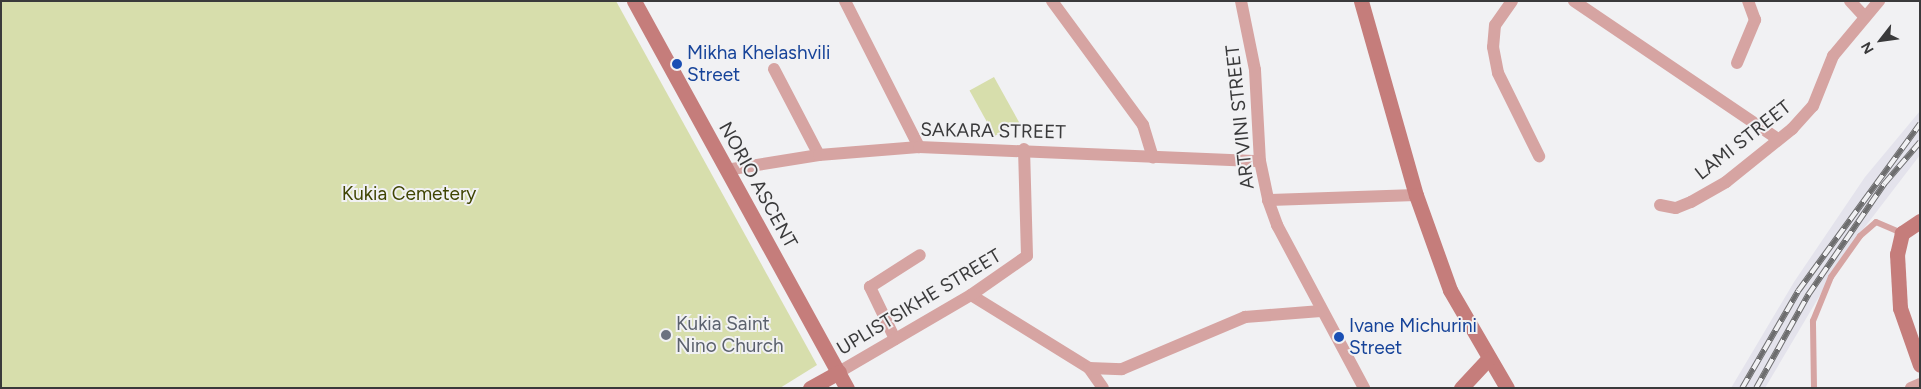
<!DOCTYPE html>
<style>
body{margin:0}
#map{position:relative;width:1921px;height:389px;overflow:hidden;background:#f1f1f3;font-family:Figtree,sans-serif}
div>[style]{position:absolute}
.built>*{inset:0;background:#e4e3ec}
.green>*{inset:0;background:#d7deac;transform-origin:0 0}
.lane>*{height:6px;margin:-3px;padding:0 3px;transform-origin:3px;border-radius:3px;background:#d6a4a2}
.street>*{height:12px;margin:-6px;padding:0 6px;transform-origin:6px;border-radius:6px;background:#d6a4a2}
.secondary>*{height:15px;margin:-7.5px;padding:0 7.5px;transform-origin:7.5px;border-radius:7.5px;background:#c57d7b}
.rail>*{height:5.5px;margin-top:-2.75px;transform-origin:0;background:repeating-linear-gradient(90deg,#f1f1f3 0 11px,#6d6d6e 0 22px);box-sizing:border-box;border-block:1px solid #6d6d6e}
.dots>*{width:14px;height:14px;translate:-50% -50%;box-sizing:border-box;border:2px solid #f1f1f3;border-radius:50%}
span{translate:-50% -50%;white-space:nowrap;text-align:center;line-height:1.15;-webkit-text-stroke:4px #f1f1f3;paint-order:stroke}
.transit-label{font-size:19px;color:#164399}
.left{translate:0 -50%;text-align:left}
.street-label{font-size:19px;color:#3a3a3b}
.park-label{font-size:19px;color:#3f4402}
.worship-label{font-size:19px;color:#5b616d}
.frame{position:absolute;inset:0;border:2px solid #3a3a3b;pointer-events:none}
.north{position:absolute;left:1856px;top:15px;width:50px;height:50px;-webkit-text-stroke:4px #f1f1f3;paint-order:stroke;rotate:240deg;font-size:14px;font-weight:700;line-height:20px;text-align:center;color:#3a3a3b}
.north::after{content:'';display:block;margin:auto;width:18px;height:22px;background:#3a3a3b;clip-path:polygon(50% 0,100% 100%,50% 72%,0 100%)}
</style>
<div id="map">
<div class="built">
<div style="clip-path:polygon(1920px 111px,1920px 155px,1845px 253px,1765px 388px,1731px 388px,1794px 282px,1865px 177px)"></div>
</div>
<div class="green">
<div style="clip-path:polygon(1px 1px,616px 1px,817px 365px,780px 388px,1px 388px)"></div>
<div style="left:994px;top:77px;width:52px;height:28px;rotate:61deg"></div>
</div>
<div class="lane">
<div style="left:1814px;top:388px;width:67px;rotate:-90.9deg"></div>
<div style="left:1813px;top:321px;width:48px;rotate:-67.8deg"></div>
<div style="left:1831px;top:277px;width:50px;rotate:-54.7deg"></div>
<div style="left:1860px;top:236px;width:21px;rotate:-41deg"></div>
<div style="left:1876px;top:222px;width:28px;rotate:23deg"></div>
</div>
<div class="street">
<div style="left:845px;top:1px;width:164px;rotate:63.1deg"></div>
<div style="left:1052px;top:1px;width:154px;rotate:53.7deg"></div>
<div style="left:1143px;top:125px;width:34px;rotate:73deg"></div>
<div style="left:1241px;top:1px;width:70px;rotate:78.5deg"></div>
<div style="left:1255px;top:70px;width:91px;rotate:86.9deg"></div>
<div style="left:1260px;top:161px;width:40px;rotate:78deg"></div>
<div style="left:1268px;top:200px;width:27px;rotate:70deg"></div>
<div style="left:1277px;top:225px;width:185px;rotate:61.9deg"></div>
<div style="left:1512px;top:1px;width:29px;rotate:125deg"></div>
<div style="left:1495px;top:25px;width:22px;rotate:95deg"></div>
<div style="left:1493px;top:47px;width:26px;rotate:79deg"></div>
<div style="left:1498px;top:73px;width:93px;rotate:63.7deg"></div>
<div style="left:1574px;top:1px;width:244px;rotate:34.1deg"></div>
<div style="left:1850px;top:1px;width:22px;rotate:47deg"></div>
<div style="left:1737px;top:63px;width:47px;rotate:-67.3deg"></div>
<div style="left:1755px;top:20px;width:20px;rotate:-110deg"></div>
<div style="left:774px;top:69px;width:97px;rotate:62.4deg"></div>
<div style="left:726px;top:170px;width:94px;rotate:-9.2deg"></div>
<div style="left:819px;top:155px;width:100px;rotate:-4.6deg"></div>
<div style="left:919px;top:147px;width:341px;rotate:2.4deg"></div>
<div style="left:1268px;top:200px;width:148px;rotate:-1.9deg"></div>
<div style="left:1660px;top:205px;width:16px;rotate:11deg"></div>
<div style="left:1676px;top:208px;width:16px;rotate:-22deg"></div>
<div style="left:1691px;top:202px;width:40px;rotate:-29.7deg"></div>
<div style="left:1726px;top:182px;width:85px;rotate:-38.8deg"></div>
<div style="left:1792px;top:129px;width:31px;rotate:-48deg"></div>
<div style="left:1813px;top:106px;width:54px;rotate:-68.2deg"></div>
<div style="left:1833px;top:56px;width:72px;rotate:-50.1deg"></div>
<div style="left:971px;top:295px;width:139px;rotate:31.7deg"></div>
<div style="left:1089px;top:368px;width:24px;rotate:55deg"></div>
<div style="left:895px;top:339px;width:58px;rotate:-115.7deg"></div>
<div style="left:870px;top:287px;width:59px;rotate:-32.6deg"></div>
<div style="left:1089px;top:368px;width:33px;rotate:2deg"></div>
<div style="left:1122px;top:369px;width:134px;rotate:-22.9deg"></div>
<div style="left:1245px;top:317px;width:76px;rotate:-4.5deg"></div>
<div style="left:839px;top:372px;width:153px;rotate:-30.3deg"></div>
<div style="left:971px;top:295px;width:68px;rotate:-34.9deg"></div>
<div style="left:1027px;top:256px;width:107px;rotate:-91.6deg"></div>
<div style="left:1911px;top:388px;width:10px;rotate:-24deg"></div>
</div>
<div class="secondary">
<div style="left:634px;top:1px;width:442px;rotate:61.2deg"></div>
<div style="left:1361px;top:1px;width:202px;rotate:74.2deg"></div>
<div style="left:1416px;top:195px;width:101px;rotate:70.3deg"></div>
<div style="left:1450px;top:290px;width:113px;rotate:59.8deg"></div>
<div style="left:1920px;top:221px;width:22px;rotate:146deg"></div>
<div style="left:1902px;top:233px;width:22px;rotate:103deg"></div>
<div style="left:1897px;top:254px;width:54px;rotate:86.8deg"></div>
<div style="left:1900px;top:308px;width:60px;rotate:70.7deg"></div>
<div style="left:810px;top:388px;width:33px;rotate:-29deg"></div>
<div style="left:1461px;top:388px;width:40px;rotate:-47deg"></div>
</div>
<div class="rail">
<div style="left:1742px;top:388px;width:112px;rotate:-60deg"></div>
<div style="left:1798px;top:291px;width:207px;rotate:-53.9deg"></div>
<div style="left:1756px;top:388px;width:107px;rotate:-60.8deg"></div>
<div style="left:1808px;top:295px;width:135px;rotate:-55.6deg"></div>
<div style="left:1884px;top:184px;width:55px;rotate:-49.4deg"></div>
</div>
<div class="dots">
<div style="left:677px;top:64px;background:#1a4fb4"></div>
<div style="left:666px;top:335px;background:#6b7280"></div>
<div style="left:1339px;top:337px;background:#1a4fb4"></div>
</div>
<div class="transit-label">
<span class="left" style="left:687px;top:64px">Mikha Khelashvili<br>Street</span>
<span class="left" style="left:1349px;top:337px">Ivane Michurini<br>Street</span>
</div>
<div class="street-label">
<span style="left:1240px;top:117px;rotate:-96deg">ARTVINI STREET</span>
<span style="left:993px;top:131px;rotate:1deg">SAKARA STREET</span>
<span style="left:1743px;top:140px;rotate:-38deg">LAMI STREET</span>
<span style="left:758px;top:185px;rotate:61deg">NORIO ASCENT</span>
<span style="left:919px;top:302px;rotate:-31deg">UPLISTSIKHE STREET</span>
</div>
<div class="park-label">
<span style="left:409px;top:194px">Kukia Cemetery</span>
</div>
<div class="worship-label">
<span class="left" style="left:676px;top:335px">Kukia Saint<br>Nino Church</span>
</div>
<div class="frame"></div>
<div class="north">N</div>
</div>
